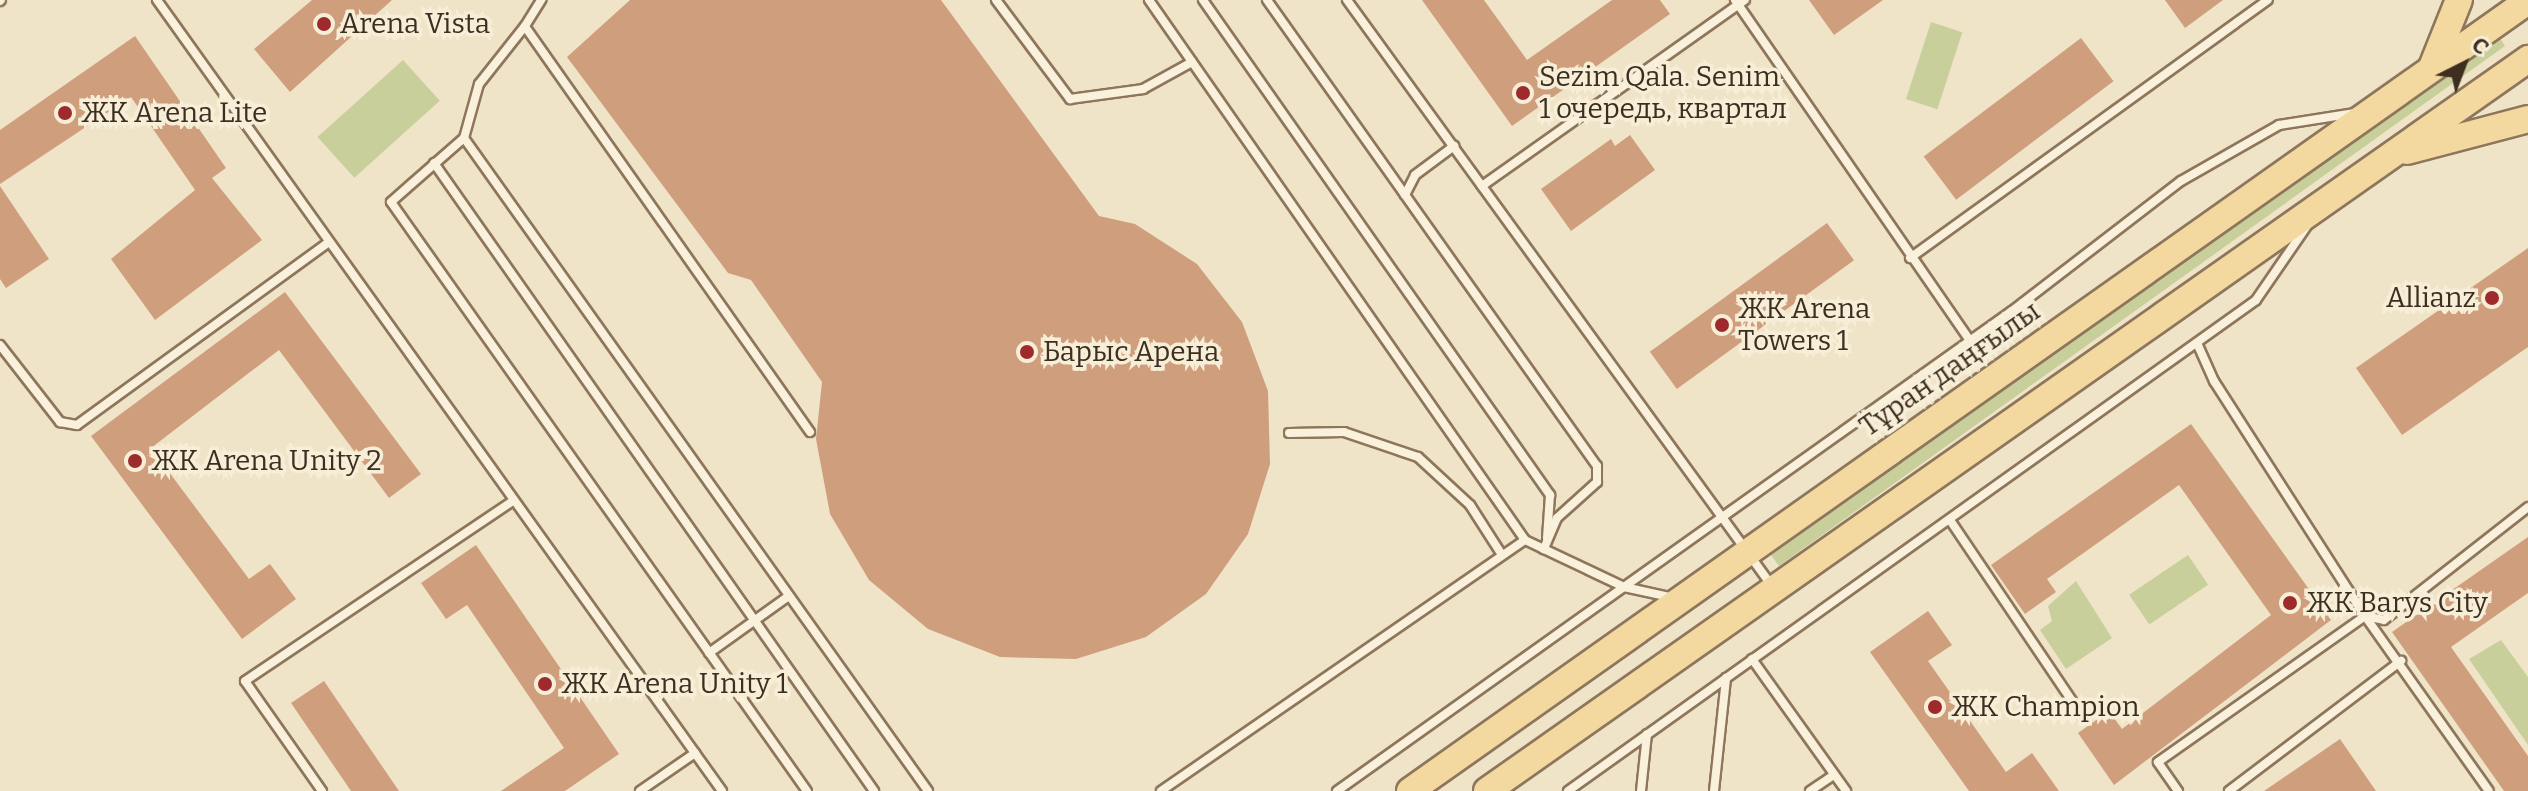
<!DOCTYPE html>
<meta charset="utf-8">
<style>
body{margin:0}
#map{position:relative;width:2528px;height:791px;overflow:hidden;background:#f0e4c8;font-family:Bitter,serif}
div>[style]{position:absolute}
.green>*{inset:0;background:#c9cf9b;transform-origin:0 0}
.building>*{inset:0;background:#cf9f7d;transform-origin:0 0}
.roads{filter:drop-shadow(2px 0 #8d765c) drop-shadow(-2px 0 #8d765c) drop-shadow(0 2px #8d765c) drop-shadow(0 -2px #8d765c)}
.lane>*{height:8px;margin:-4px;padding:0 4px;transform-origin:4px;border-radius:4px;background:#faf1dc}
.primary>*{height:26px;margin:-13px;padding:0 13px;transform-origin:13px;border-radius:13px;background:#f3d9a0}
.dots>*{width:22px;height:22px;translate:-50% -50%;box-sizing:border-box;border:4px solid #f7eed8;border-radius:50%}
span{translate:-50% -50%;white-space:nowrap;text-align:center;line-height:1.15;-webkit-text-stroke:7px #f7eed8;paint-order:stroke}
.poi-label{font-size:28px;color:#3d2e20}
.left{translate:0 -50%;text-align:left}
.right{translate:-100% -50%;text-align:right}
.street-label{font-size:28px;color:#3d2e20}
.north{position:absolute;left:2424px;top:24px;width:80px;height:80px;-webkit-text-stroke:6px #f7eed8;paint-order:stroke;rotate:42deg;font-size:22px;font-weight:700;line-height:32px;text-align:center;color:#3d2e20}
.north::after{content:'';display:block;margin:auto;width:28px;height:36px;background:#3d2e20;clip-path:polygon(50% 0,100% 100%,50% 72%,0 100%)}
</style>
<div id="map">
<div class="green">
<div style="left:1931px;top:22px;width:33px;height:81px;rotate:18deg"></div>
<div style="clip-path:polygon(2500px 38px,2505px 46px,1779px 566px,1771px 555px)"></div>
<div style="left:403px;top:60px;width:55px;height:115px;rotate:48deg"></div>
<div style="left:2188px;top:555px;width:36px;height:71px;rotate:56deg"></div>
<div style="clip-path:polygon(2076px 581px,2112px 638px,2066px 669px,2040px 630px,2052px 621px,2048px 606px)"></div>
<div style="clip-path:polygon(2501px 640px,2528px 677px,2528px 745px,2469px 659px)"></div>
</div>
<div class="building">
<div style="clip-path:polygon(312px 0,392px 0,290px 92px,254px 49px)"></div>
<div style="clip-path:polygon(630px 0,941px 0,1099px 216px,1135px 224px,1197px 264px,1242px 322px,1268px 391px,1270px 464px,1248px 534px,1206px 594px,1146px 637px,1076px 659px,1000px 657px,928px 629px,869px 580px,830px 514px,816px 439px,822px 382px,751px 280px,728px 273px,567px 57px)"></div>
<div style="clip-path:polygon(1422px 0,1484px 0,1527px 60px,1612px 0,1660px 0,1670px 14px,1512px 126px)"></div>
<div style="clip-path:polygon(1809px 0,1883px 0,1834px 35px)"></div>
<div style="clip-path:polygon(2165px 0,2223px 0,2185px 28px)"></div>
<div style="clip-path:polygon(135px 36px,226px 168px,212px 178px,262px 240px,155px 320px,111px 259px,195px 190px,131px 97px,0 184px,0 130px)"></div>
<div style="left:2081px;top:38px;width:54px;height:197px;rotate:53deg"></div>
<div style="clip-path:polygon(1630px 135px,1655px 170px,1571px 231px,1541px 189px,1611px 139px,1615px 146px)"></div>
<div style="clip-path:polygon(0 186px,49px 259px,6px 288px,0 279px)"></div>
<div style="left:1827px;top:223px;width:46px;height:219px;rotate:54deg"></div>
<div style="clip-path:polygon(2528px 248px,2528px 347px,2402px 435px,2356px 368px)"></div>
<div style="clip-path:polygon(285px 292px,421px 474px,389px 498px,279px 350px,151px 448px,249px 579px,270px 564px,296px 599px,242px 639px,91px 436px)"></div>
<div style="clip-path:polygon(2191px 424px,2331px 620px,2114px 785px,2078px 733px,2109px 711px,2122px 729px,2271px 615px,2179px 485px,2047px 579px,2056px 592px,2025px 614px,1991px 565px)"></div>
<div style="clip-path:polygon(2528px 537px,2528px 593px,2451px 647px,2528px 756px,2528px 791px,2504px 791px,2392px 632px)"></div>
<div style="clip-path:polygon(476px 545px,619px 754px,565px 791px,501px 791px,564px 748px,467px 605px,446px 619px,421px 583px)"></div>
<div style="clip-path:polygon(1928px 611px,1952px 645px,1928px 661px,2006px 772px,2032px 753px,2059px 791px,1969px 791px,1870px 652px)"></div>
<div style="clip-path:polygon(324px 681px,399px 791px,351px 791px,291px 703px)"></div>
<div style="clip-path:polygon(2340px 739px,2376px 791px,2264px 791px)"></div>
</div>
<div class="roads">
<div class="lane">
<div style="left:157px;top:0;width:972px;rotate:54.46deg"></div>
<div style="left:996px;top:0;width:124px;rotate:53.2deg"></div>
<div style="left:1070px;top:99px;width:74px;rotate:-7.8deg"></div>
<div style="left:1143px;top:89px;width:56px;rotate:-28.9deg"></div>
<div style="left:1149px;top:0;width:658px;rotate:55.15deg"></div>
<div style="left:1203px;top:0;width:605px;rotate:54.97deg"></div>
<div style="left:1550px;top:495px;width:43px;rotate:94deg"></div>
<div style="left:1267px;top:0;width:571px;rotate:54.7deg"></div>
<div style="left:1597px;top:466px;width:16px;rotate:90deg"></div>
<div style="left:1597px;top:482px;width:54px;rotate:138deg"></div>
<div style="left:1557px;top:518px;width:34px;rotate:113deg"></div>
<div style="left:1347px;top:0;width:724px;rotate:54.05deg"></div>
<div style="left:1735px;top:0;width:414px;rotate:55.4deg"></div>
<div style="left:0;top:1px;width:1px;rotate:-45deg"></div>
<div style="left:525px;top:26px;width:31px;rotate:-58deg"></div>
<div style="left:464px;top:138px;width:97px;rotate:138.8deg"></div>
<div style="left:391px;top:202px;width:721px;rotate:54.77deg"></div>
<div style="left:434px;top:163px;width:767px;rotate:54.98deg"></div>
<div style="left:1482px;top:186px;width:322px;rotate:-35.3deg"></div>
<div style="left:1405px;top:195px;width:22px;rotate:-63deg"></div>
<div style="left:1415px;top:175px;width:49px;rotate:-36.6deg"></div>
<div style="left:1910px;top:258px;width:441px;rotate:-35.8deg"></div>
<div style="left:2197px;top:343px;width:42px;rotate:65.9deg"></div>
<div style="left:2214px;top:381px;width:279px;rotate:57.3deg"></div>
<div style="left:2365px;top:616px;width:214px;rotate:54.7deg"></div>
<div style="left:0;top:345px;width:98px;rotate:52.1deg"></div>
<div style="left:60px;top:422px;width:17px;rotate:10deg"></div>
<div style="left:77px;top:425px;width:311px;rotate:-36deg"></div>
<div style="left:810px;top:432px;width:496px;rotate:-125.1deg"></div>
<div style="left:525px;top:26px;width:74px;rotate:128.4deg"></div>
<div style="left:479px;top:84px;width:56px;rotate:105.5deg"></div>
<div style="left:464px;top:138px;width:801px;rotate:54.6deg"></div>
<div style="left:1289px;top:433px;width:55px;rotate:-1deg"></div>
<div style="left:1344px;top:432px;width:78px;rotate:18.7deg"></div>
<div style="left:1418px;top:457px;width:71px;rotate:42.7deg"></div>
<div style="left:1470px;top:505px;width:59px;rotate:57.4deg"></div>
<div style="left:1950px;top:520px;width:234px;rotate:56deg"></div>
<div style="left:709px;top:653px;width:98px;rotate:-35.5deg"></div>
<div style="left:1752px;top:659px;width:162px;rotate:54.5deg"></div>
<div style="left:322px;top:791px;width:134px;rotate:-125deg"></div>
<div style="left:245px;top:681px;width:324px;rotate:-33.9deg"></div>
<div style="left:640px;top:791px;width:67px;rotate:-34.6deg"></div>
<div style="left:1161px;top:791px;width:442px;rotate:-34.6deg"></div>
<div style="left:1525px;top:540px;width:110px;rotate:25.4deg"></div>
<div style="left:1624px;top:587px;width:51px;rotate:12.4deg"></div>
<div style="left:1337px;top:791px;width:828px;rotate:-35.42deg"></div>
<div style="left:2012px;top:311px;width:213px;rotate:-37.6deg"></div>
<div style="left:2181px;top:181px;width:113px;rotate:-29.7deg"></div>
<div style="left:2279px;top:125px;width:77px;rotate:-9deg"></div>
<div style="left:1568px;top:791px;width:845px;rotate:-35.51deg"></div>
<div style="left:2256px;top:300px;width:93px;rotate:-55.5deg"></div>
<div style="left:1641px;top:791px;width:57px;rotate:-84deg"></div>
<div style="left:1714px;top:791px;width:114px;rotate:-83.9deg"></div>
<div style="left:1810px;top:791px;width:29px;rotate:-34deg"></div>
<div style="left:2178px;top:791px;width:35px;rotate:-125deg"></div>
<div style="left:2158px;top:762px;width:253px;rotate:-35.2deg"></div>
<div style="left:2365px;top:616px;width:19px;rotate:12deg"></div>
<div style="left:2384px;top:620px;width:183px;rotate:-38.1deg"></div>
<div style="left:2229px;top:791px;width:216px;rotate:-37.1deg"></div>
</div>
<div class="primary">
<div style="left:2432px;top:67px;width:72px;rotate:-68.1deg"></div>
<div style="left:2407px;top:151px;width:125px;rotate:-14.8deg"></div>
<div style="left:1410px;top:791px;width:1369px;rotate:-35.25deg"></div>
<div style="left:1487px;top:791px;width:1273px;rotate:-35.11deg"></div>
</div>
</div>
<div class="dots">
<div style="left:324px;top:24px;background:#9e2a2b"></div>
<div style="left:1523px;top:93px;background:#9e2a2b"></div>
<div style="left:65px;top:113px;background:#9e2a2b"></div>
<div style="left:2492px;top:298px;background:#9e2a2b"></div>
<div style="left:1722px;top:325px;background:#9e2a2b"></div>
<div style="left:1027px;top:352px;background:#9e2a2b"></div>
<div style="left:135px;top:461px;background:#9e2a2b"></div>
<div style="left:2290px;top:603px;background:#9e2a2b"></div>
<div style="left:545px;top:684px;background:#9e2a2b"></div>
<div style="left:1935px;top:707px;background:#9e2a2b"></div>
</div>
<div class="poi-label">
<span class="left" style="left:340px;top:24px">Arena Vista</span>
<span class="left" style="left:1539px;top:93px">Sezim Qala. Senim<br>1 очередь, квартал</span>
<span class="left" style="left:81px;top:113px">ЖК Arena Lite</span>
<span class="right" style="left:2476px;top:298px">Allianz</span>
<span class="left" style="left:1738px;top:325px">ЖК Arena<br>Towers 1</span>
<span class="left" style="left:1043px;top:352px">Барыс Арена</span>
<span class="left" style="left:151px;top:461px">ЖК Arena Unity 2</span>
<span class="left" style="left:2306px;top:603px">ЖК Barys City</span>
<span class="left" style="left:561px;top:684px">ЖК Arena Unity 1</span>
<span class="left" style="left:1951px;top:707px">ЖК Champion</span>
</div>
<div class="street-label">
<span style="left:1950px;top:369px;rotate:-35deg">Тұран даңғылы</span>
</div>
<div class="north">С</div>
</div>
